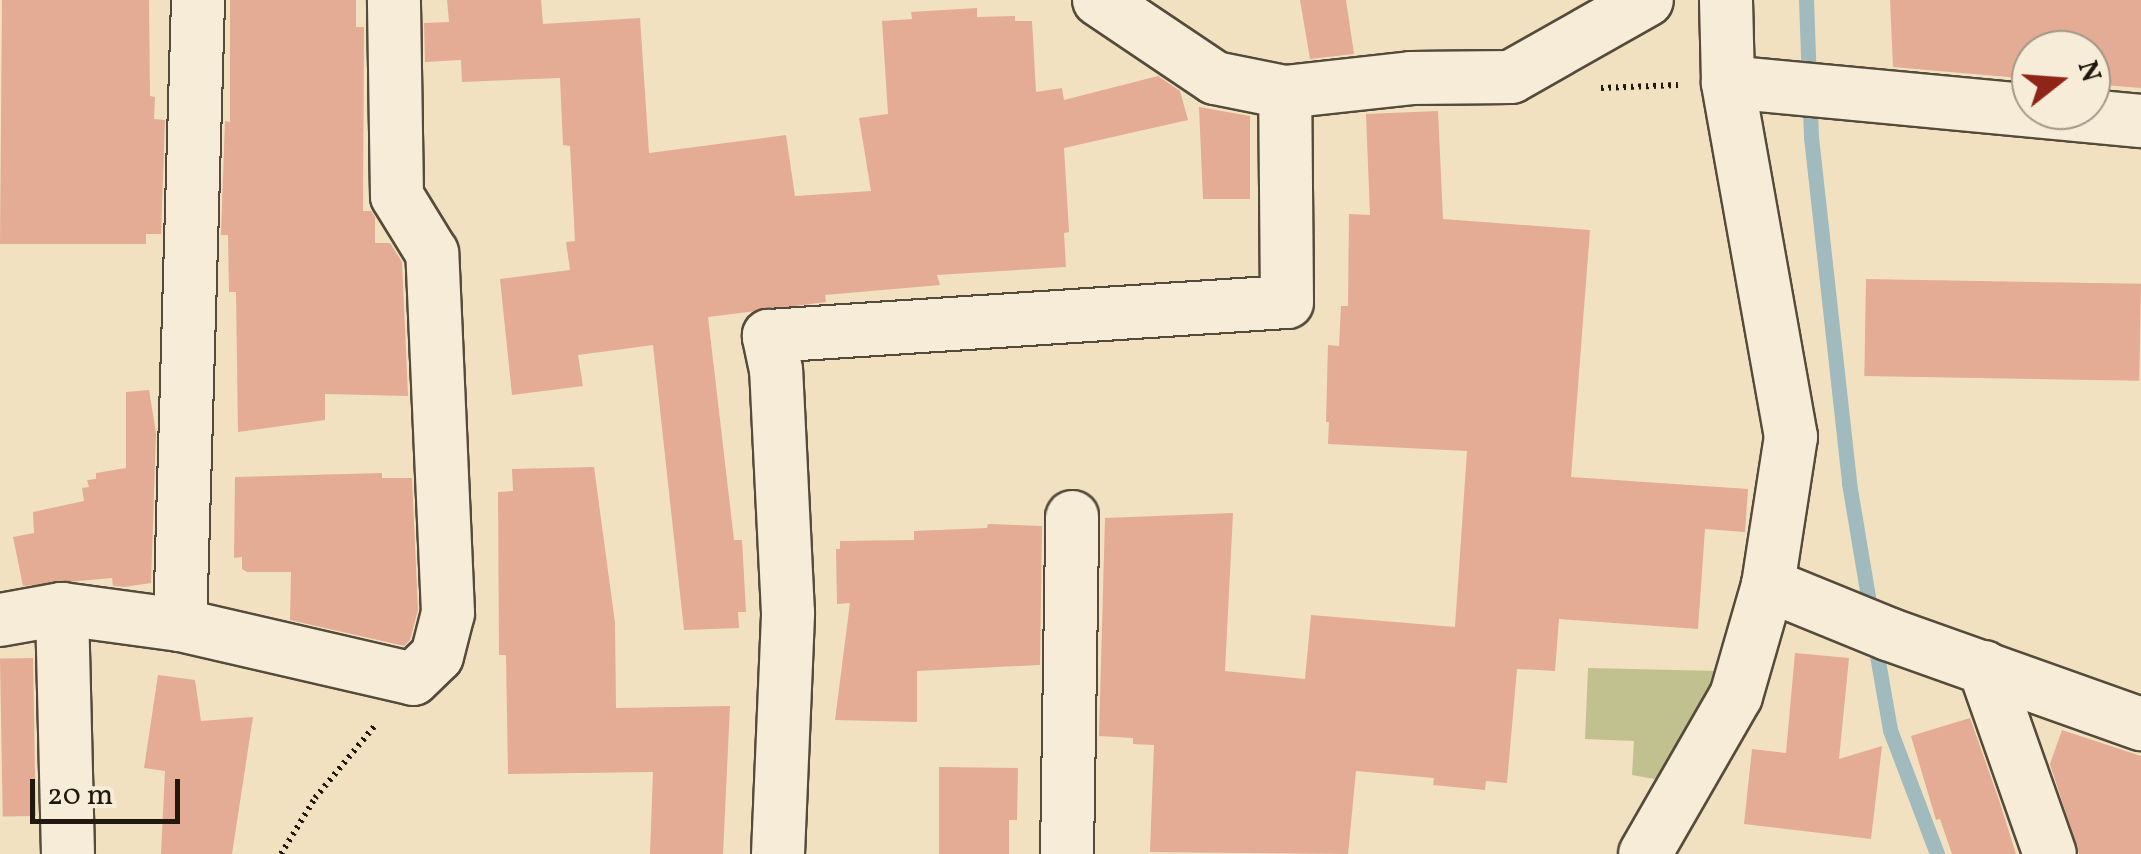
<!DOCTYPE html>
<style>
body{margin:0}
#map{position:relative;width:2141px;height:854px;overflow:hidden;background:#f1e1c1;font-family:Vollkorn,serif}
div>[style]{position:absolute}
.green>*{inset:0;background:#c0c18f}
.stream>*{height:15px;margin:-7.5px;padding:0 7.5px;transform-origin:7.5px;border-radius:7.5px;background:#a1babe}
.building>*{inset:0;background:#e4ab95;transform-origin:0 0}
.path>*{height:6px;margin-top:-3px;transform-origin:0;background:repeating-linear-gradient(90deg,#21190e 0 2.5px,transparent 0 7.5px)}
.roads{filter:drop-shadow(2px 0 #554b3b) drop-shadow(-2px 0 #554b3b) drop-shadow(0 2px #554b3b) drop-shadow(0 -2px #554b3b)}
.minor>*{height:52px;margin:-26px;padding:0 26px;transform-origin:26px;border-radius:26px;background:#f6ecd7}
span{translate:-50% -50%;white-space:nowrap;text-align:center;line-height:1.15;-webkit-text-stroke:8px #f6ecd7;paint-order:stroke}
.north{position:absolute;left:2011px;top:30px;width:100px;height:100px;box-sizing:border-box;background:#f6ecd7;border:2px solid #a19887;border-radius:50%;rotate:73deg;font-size:28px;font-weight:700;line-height:40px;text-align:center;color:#21190e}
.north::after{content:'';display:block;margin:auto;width:35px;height:45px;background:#8f2418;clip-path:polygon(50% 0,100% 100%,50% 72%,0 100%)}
.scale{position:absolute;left:30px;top:779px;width:150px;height:45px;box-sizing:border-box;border:5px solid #21190e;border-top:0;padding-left:12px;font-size:30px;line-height:35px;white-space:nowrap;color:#21190e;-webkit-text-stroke:8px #f6ecd7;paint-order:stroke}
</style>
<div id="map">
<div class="green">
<div style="clip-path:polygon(1588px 668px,1720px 671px,1660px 780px,1632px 775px,1634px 741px,1585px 739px)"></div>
</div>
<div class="stream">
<div style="left:1806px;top:0;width:137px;rotate:87.9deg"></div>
<div style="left:1811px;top:137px;width:348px;rotate:83.7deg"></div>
<div style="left:1849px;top:483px;width:134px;rotate:80.5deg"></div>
<div style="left:1874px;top:638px;width:93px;rotate:80.1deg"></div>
<div style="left:1890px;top:730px;width:133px;rotate:69.2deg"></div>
</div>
<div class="building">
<div style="clip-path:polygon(2px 0,149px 0,150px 96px,155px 97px,154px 119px,165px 120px,161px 234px,146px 234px,146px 244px,0 244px)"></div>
<div style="clip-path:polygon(230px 0,356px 0,356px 27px,364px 27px,363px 211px,371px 211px,375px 217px,375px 243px,390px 243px,402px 262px,408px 396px,325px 394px,325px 420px,238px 432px,236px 292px,229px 292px,228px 235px,221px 235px,225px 121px,230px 122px)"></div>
<div style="clip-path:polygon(447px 0,541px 0,543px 24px,640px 18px,649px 153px,786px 135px,795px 196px,871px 191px,859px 118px,888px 114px,882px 21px,912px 19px,911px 12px,977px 8px,977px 17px,1015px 16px,1015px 21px,1032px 21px,1036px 92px,1062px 88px,1064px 100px,1158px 76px,1180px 91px,1188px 120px,1064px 148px,1069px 232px,1064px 233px,1066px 267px,937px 275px,940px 285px,825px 295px,826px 302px,708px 317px,734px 540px,742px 540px,746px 612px,738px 612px,739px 628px,684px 630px,653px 345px,578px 355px,583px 386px,512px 395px,500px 279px,570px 270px,566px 242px,575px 241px,570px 146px,563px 145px,560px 78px,462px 82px,461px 60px,425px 62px,424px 23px,449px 22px)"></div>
<div style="clip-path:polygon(1300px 0,1346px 0,1354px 54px,1310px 59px)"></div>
<div style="clip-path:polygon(1890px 0,2141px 0,2141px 88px,2091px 84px,2091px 50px,2031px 50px,2031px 79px,1893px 67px)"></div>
<div style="clip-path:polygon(1199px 107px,1250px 116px,1250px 199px,1203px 199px)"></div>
<div style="clip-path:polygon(1438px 111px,1443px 219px,1590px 230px,1571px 477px,1748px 489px,1745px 532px,1705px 529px,1698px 629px,1559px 619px,1555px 671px,1517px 669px,1507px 783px,1486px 781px,1485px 790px,1433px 785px,1434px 778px,1356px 771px,1348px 854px,1150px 852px,1154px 745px,1133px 744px,1133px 738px,1099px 736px,1105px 518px,1233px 513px,1225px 671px,1305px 679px,1311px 615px,1455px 627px,1467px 451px,1328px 444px,1329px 422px,1326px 422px,1328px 345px,1339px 346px,1341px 306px,1348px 306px,1349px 214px,1370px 215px,1366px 114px)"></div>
<div style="left:1866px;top:279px;width:275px;height:97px;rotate:1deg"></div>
<div style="clip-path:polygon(149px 390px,156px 433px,151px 583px,124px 587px,113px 586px,112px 578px,23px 586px,13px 537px,34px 533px,33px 512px,84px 501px,82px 488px,89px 487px,87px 480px,96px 479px,96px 473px,126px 468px,126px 392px)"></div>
<div style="clip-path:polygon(594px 467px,615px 623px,616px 708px,730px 706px,723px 854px,650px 854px,653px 772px,508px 774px,506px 655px,499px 655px,498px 492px,513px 491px,512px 469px)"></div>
<div style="clip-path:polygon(382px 473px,382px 478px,412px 478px,418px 610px,410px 640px,404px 646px,290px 620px,291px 572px,247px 572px,242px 569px,242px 557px,234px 558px,235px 477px)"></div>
<div style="clip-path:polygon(988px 524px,1042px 526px,1040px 665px,917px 671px,917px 722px,835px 720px,850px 603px,837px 604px,836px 549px,840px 549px,840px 541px,914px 540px,914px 531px,987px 528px)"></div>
<div style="clip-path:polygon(1795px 653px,1849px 658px,1839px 759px,1882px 746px,1871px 839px,1744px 824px,1752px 749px,1786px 753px)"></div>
<div style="left:33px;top:658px;width:158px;height:33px;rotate:89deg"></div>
<div style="clip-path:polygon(158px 675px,195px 680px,201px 721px,253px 717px,232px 854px,161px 854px,165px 771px,144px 768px)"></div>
<div style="clip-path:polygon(1970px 718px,1999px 800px,2016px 854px,1952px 854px,1940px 819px,1936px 820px,1911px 736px)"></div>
<div style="clip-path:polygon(2062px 730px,2141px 756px,2141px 854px,2079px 854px,2050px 764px)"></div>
<div style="clip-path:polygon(939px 767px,1018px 768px,1017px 820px,1009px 820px,1009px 854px,939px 854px)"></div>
</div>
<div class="path">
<div style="left:1601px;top:88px;width:77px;rotate:-2.2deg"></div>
<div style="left:281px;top:854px;width:66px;rotate:-58.7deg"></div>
<div style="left:315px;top:798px;width:97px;rotate:-50.4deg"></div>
</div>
<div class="roads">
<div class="minor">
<div style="left:1099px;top:0;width:140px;rotate:33.9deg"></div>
<div style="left:1215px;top:78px;width:71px;rotate:11.3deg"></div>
<div style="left:1285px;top:92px;width:127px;rotate:-6.3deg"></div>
<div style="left:1411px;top:78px;width:100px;rotate:-0.6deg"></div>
<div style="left:1511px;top:77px;width:156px;rotate:-29.5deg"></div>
<div style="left:1728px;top:82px;width:415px;rotate:5.4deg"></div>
<div style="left:1768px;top:585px;width:130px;rotate:22.2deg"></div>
<div style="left:1888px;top:634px;width:269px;rotate:19.6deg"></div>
<div style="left:62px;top:609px;width:245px;rotate:88.6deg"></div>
<div style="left:0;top:620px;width:63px;rotate:-10.1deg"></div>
<div style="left:62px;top:609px;width:119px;rotate:7.7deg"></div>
<div style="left:180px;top:625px;width:239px;rotate:13deg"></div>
<div style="left:413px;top:679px;width:33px;rotate:-44deg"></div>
<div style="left:437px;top:656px;width:44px;rotate:-75.7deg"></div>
<div style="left:448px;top:613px;width:360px;rotate:-92.5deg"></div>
<div style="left:432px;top:253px;width:67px;rotate:-121.6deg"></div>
<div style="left:397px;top:196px;width:196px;rotate:-90.9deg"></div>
<div style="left:180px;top:625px;width:625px;rotate:-88.35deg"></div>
<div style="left:1984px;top:667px;width:198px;rotate:70.6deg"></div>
<div style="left:778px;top:854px;width:241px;rotate:-87.6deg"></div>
<div style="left:788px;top:613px;width:243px;rotate:-92.8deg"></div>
<div style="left:776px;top:370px;width:35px;rotate:-102deg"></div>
<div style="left:769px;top:336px;width:519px;rotate:-3.76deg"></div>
<div style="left:1287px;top:302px;width:210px;rotate:-90.5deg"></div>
<div style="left:1067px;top:854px;width:337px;rotate:-89.1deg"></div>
<div style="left:1645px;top:854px;width:182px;rotate:-60.1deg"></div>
<div style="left:1736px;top:696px;width:116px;rotate:-73.9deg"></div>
<div style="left:1768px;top:585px;width:150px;rotate:-81.2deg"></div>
<div style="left:1791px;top:437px;width:361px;rotate:-100.1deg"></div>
<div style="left:1728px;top:82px;width:82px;rotate:-91.4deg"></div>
</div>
</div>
<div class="north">N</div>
<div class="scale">20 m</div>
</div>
